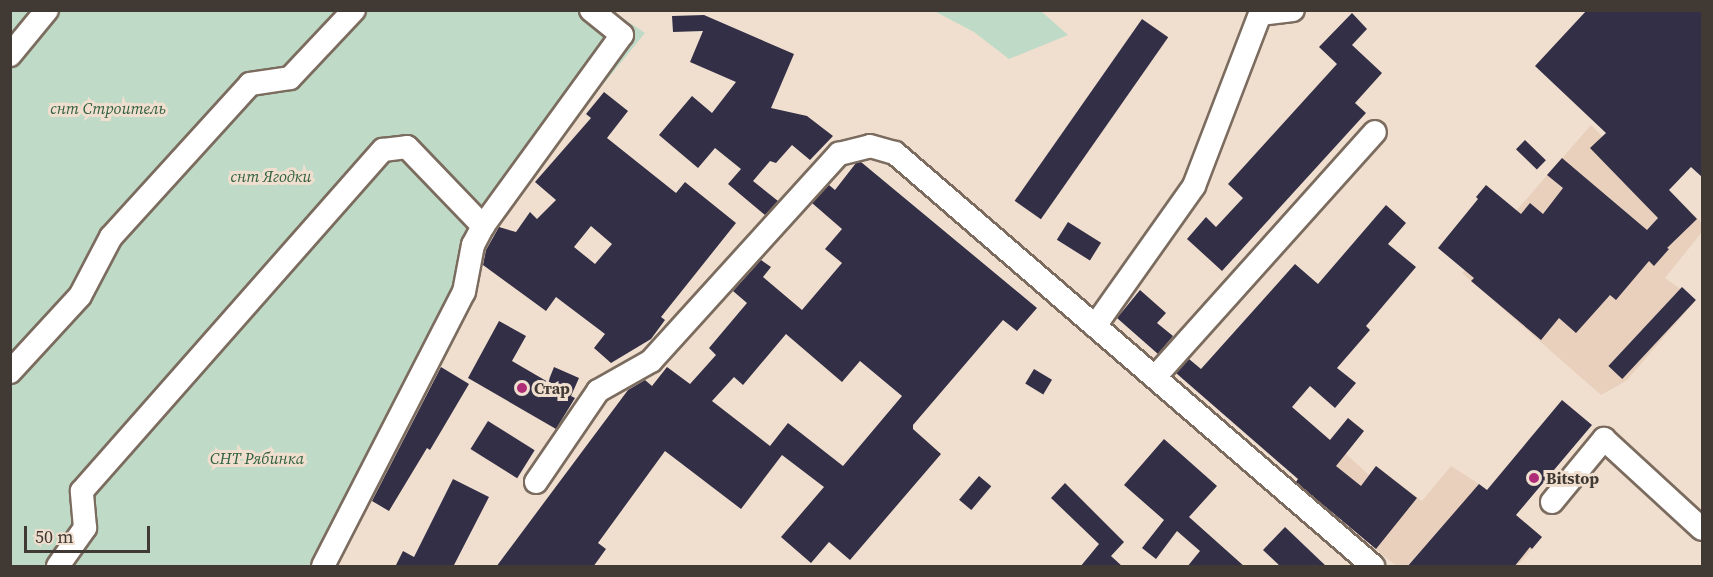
<!DOCTYPE html>
<meta charset="utf-8">
<style>
body{margin:0}
#map{position:relative;width:1713px;height:577px;overflow:hidden;background:#f0dfcf;font-family:"Source Serif 4",serif}
div>[style]{position:absolute}
.built>*{inset:0;background:#e8d0bc}
.green>*{inset:0;background:#bfdbc7}
.building>*{inset:0;background:#332f47;transform-origin:0 0}
.roads{filter:drop-shadow(2px 0 #7b6c5f) drop-shadow(-2px 0 #7b6c5f) drop-shadow(0 2px #7b6c5f) drop-shadow(0 -2px #7b6c5f)}
.minor>*{height:22px;margin:-11px;padding:0 11px;transform-origin:11px;border-radius:11px;background:#fff}
.dots>*{width:16px;height:16px;translate:-50% -50%;box-sizing:border-box;border:3px solid #f0dfcf;border-radius:50%}
span{translate:-50% -50%;white-space:nowrap;text-align:center;line-height:1.15;-webkit-text-stroke:6px #f0dfcf;paint-order:stroke}
.park-label{font-size:16px;color:#306041;font-style:italic}
.poi-label{font-size:16px;color:#413a34;font-weight:700}
.left{translate:0 -50%;text-align:left}
.frame{position:absolute;inset:0;border:12px solid #413a34;pointer-events:none}
.scale{position:absolute;left:24px;top:526px;width:126px;height:27px;box-sizing:border-box;border:3px solid #413a34;border-top:0;padding-left:8px;font-size:18px;line-height:21px;white-space:nowrap;color:#413a34;-webkit-text-stroke:4px #f0dfcf;paint-order:stroke}
</style>
<div id="map">
<div class="built">
<div style="clip-path:polygon(1591px 125px,1669px 204px,1676px 197px,1702px 223px,1702px 232px,1665px 278px,1696px 300px,1626px 381px,1601px 395px,1462px 273px)"></div>
<div style="clip-path:polygon(1348px 418px,1364px 431px,1346px 454px,1369px 475px,1376px 466px,1422px 501px,1451px 466px,1479px 484px,1542px 537px,1517px 566px,1396px 566px,1295px 483px)"></div>
</div>
<div class="green">
<div style="clip-path:polygon(611px 10px,645px 33px,494px 218px,323px 566px,11px 566px,10px 11px)"></div>
<div style="clip-path:polygon(934px 11px,1041px 11px,1068px 35px,1009px 59px,974px 32px)"></div>
</div>
<div class="building">
<div style="clip-path:polygon(1587px 10px,1702px 10px,1702px 177px,1691px 167px,1669px 190px,1697px 219px,1667px 248px,1669px 249px,1654px 266px,1649px 261px,1616px 300px,1610px 295px,1576px 333px,1559px 318px,1541px 340px,1471px 281px,1474px 278px,1438px 248px,1478px 199px,1476px 197px,1486px 185px,1521px 214px,1530px 203px,1543px 214px,1563px 188px,1547px 175px,1562px 158px,1647px 230px,1658px 218px,1590px 148px,1606px 133px,1535px 66px)"></div>
<div style="clip-path:polygon(1352px 13px,1367px 29px,1352px 45px,1382px 73px,1355px 103px,1366px 113px,1222px 271px,1187px 239px,1206px 217px,1216px 227px,1243px 198px,1228px 184px,1337px 64px,1319px 47px)"></div>
<div style="clip-path:polygon(704px 15px,794px 54px,771px 108px,807px 116px,833px 136px,810px 160px,792px 145px,776px 163px,770px 161px,753px 181px,778px 201px,765px 215px,728px 184px,741px 169px,715px 148px,698px 168px,659px 135px,692px 96px,712px 113px,736px 82px,690px 62px,703px 31px,673px 32px,672px 16px)"></div>
<div style="left:1142px;top:19px;width:32px;height:222px;rotate:35deg"></div>
<div style="clip-path:polygon(evenodd,604px 92px,628px 111px,607px 138px,676px 193px,685px 182px,736px 223px,661px 317px,665px 320px,651px 339px,611px 363px,594px 348px,605px 334px,556px 297px,546px 311px,483px 265px,486px 250px,499px 227px,516px 232px,530px 212px,537px 219px,556px 200px,535px 182px,591px 118px,586px 114px,604px 92px,591px 226px,612px 244px,595px 264px,574px 247px,591px 226px)"></div>
<div style="left:1525px;top:140px;width:29px;height:13px;rotate:44deg"></div>
<div style="clip-path:polygon(evenodd,861px 162px,1037px 308px,1017px 331px,1003px 320px,913px 425px,913px 429px,941px 454px,850px 560px,829px 542px,811px 563px,781px 537px,824px 487px,782px 455px,741px 509px,665px 451px,598px 543px,606px 549px,593px 567px,496px 567px,628px 390px,645px 380px,652px 386px,667px 367px,690px 384px,716px 355px,709px 348px,747px 303px,733px 291px,761px 260px,771px 267px,763px 277px,802px 310px,842px 263px,825px 249px,842px 229px,812px 203px,829px 185px,835px 190px,856px 163px,861px 162px,786px 334px,842px 382px,860px 361px,902px 396px,843px 466px,788px 423px,770px 446px,712px 401px,734px 377px,743px 385px,786px 334px)"></div>
<div style="clip-path:polygon(1386px 205px,1406px 223px,1388px 244px,1416px 267px,1366px 326px,1370px 330px,1337px 368px,1356px 383px,1335px 408px,1310px 386px,1292px 407px,1330px 440px,1348px 418px,1364px 431px,1336px 466px,1361px 486px,1376px 466px,1417px 498px,1376px 549px,1296px 482px,1298px 479px,1176px 373px,1189px 359px,1201px 369px,1295px 264px,1318px 284px)"></div>
<div style="left:1068px;top:222px;width:39px;height:21px;rotate:32deg"></div>
<div style="left:1682px;top:287px;width:19px;height:108px;rotate:43deg"></div>
<div style="clip-path:polygon(1140px 290px,1166px 313px,1157px 323px,1173px 336px,1158px 354px,1117px 318px)"></div>
<div style="clip-path:polygon(499px 321px,526px 336px,512px 361px,548px 382px,554px 367px,579px 378px,571px 396px,575px 398px,556px 429px,468px 378px)"></div>
<div style="clip-path:polygon(441px 367px,469px 384px,430px 450px,427px 448px,389px 511px,372px 501px)"></div>
<div style="left:1034px;top:369px;width:21px;height:17px;rotate:31deg"></div>
<div style="clip-path:polygon(1562px 400px,1592px 425px,1516px 515px,1542px 537px,1532px 549px,1530px 547px,1514px 567px,1407px 567px,1479px 484px,1487px 490px)"></div>
<div style="left:488px;top:421px;width:55px;height:33px;rotate:32deg"></div>
<div style="clip-path:polygon(1164px 439px,1217px 486px,1189px 517px,1245px 567px,1187px 567px,1200px 551px,1177px 531px,1156px 559px,1142px 548px,1164px 520px,1124px 485px)"></div>
<div style="left:979px;top:476px;width:16px;height:31px;rotate:40deg"></div>
<div style="clip-path:polygon(453px 479px,489px 497px,453px 567px,395px 567px,403px 551px,414px 557px)"></div>
<div style="clip-path:polygon(1065px 483px,1124px 542px,1111px 556px,1123px 567px,1080px 567px,1099px 544px,1051px 498px)"></div>
<div style="clip-path:polygon(1285px 527px,1327px 567px,1281px 567px,1263px 550px)"></div>
</div>
<div class="roads">
<div class="minor">
<div style="left:10px;top:55px;width:58px;rotate:-50.6deg"></div>
<div style="left:1095px;top:326px;width:171px;rotate:-54.7deg"></div>
<div style="left:1194px;top:186px;width:184px;rotate:-69deg"></div>
<div style="left:1260px;top:14px;width:33px;rotate:-7deg"></div>
<div style="left:10px;top:372px;width:103px;rotate:-47.4deg"></div>
<div style="left:80px;top:296px;width:67px;rotate:-62.3deg"></div>
<div style="left:111px;top:237px;width:207px;rotate:-47.7deg"></div>
<div style="left:250px;top:84px;width:40px;rotate:-8.5deg"></div>
<div style="left:290px;top:78px;width:93px;rotate:-46.7deg"></div>
<div style="left:1155px;top:377px;width:329px;rotate:-48.1deg"></div>
<div style="left:536px;top:482px;width:110px;rotate:-55.7deg"></div>
<div style="left:598px;top:391px;width:61px;rotate:-29.5deg"></div>
<div style="left:651px;top:361px;width:280px;rotate:-47.8deg"></div>
<div style="left:839px;top:154px;width:32px;rotate:-14deg"></div>
<div style="left:870px;top:146px;width:26px;rotate:16deg"></div>
<div style="left:895px;top:153px;width:632px;rotate:40.83deg"></div>
<div style="left:1552px;top:502px;width:82px;rotate:-50.5deg"></div>
<div style="left:1604px;top:439px;width:133px;rotate:42.6deg"></div>
<div style="left:58px;top:566px;width:47px;rotate:-54.6deg"></div>
<div style="left:85px;top:528px;width:37px;rotate:-95deg"></div>
<div style="left:82px;top:491px;width:455px;rotate:-48.6deg"></div>
<div style="left:383px;top:150px;width:24px;rotate:-7deg"></div>
<div style="left:407px;top:147px;width:110px;rotate:46.1deg"></div>
<div style="left:323px;top:566px;width:308px;rotate:-62.8deg"></div>
<div style="left:464px;top:292px;width:48px;rotate:-79.2deg"></div>
<div style="left:473px;top:245px;width:21px;rotate:-62deg"></div>
<div style="left:483px;top:226px;width:236px;rotate:-54deg"></div>
<div style="left:622px;top:35px;width:40px;rotate:-141deg"></div>
</div>
</div>
<div class="dots">
<div style="left:522px;top:388px;background:#af2d77"></div>
<div style="left:1534px;top:478px;background:#af2d77"></div>
</div>
<div class="park-label">
<span style="left:108px;top:108px">снт Строитель</span>
<span style="left:271px;top:176px">снт Ягодки</span>
<span style="left:257px;top:458px">СНТ Рябинка</span>
</div>
<div class="poi-label">
<span class="left" style="left:534px;top:388px">Стар</span>
<span class="left" style="left:1546px;top:478px">Bitstop</span>
</div>
<div class="frame"></div>
<div class="scale">50 m</div>
</div>
